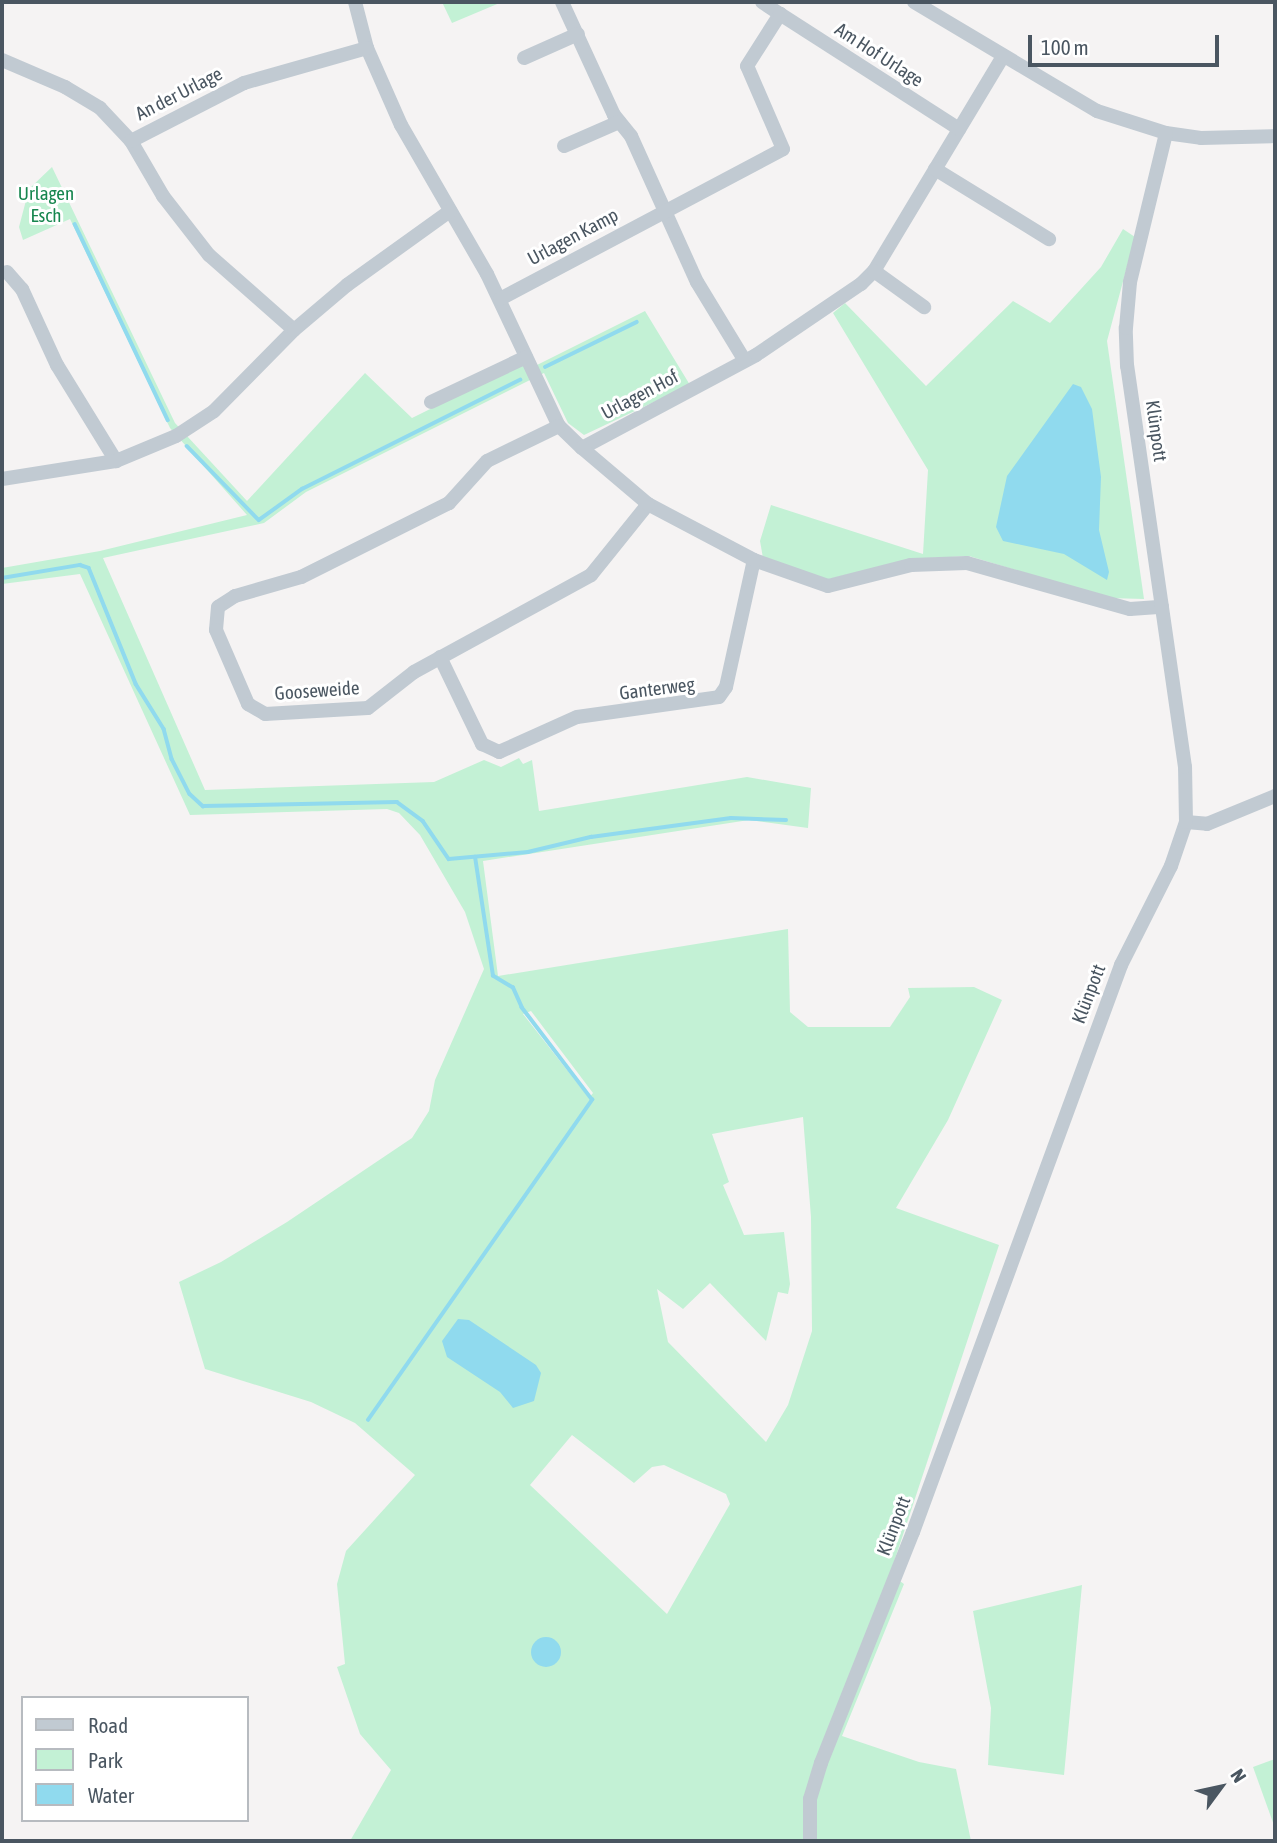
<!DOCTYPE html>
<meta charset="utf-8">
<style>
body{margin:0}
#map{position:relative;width:1277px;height:1843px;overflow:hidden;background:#f5f3f3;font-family:"Asap Condensed",sans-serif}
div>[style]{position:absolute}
.green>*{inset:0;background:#c3f1d5}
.water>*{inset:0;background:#90daee}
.round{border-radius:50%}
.stream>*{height:3.5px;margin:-1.75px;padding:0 1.75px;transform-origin:1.75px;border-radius:1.75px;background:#90daee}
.minor>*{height:14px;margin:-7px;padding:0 7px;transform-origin:7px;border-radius:7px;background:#c1cad2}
span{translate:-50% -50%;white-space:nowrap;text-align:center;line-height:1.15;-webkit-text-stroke:6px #fff;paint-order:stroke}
.street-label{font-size:19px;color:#4a5661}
.park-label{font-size:19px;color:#17864f}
.frame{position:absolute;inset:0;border:4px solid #4a5661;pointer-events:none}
.legend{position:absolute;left:21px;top:1696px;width:228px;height:126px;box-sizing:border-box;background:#fff;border:2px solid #b7bbc0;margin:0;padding:9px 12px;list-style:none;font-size:21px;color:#4a5661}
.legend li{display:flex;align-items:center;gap:14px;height:35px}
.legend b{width:35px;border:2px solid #b7bbc0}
.north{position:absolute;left:1186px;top:1752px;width:70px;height:70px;-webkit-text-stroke:5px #fff;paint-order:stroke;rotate:57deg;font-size:19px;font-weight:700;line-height:28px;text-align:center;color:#4a5661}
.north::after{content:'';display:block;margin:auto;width:24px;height:32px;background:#4a5661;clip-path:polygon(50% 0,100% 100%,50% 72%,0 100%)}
.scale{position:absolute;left:1028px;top:35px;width:191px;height:32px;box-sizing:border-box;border:4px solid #4a5661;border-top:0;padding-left:9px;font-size:21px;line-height:24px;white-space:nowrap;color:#4a5661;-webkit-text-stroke:5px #fff;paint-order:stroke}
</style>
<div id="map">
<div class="green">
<div style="clip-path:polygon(442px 2px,502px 2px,452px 23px)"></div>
<div style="clip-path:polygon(evenodd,52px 167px,175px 423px,247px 501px,365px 373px,412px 418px,521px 364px,527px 370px,645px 311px,690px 385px,584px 435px,568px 423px,544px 373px,306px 492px,264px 523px,103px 558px,205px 790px,434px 782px,484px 760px,501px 767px,519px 758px,523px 764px,532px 760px,539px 811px,747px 777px,811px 788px,808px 828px,749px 820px,483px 861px,498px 976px,788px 929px,790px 1012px,808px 1027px,890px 1027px,910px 997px,908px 988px,974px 987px,1002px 1000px,948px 1120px,896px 1208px,999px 1245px,890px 1574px,904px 1584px,842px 1736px,919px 1762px,956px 1769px,971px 1841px,350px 1841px,391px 1770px,360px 1734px,337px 1667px,345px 1664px,337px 1584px,346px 1551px,415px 1475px,355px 1423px,311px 1402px,205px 1369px,179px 1282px,221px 1262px,287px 1222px,412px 1138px,429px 1111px,435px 1080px,484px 969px,465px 912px,420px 835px,399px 813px,387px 809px,190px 815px,80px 574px,2px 584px,2px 568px,100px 551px,247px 515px,170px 428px,70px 219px,23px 240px,19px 227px,29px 189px,52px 167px,531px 1011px,593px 1093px,589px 1098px,523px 1014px,531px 1011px,52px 167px,803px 1117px,811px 1217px,812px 1331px,788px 1405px,766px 1442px,668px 1342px,657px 1289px,683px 1309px,710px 1283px,766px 1341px,778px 1292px,788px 1294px,790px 1284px,784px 1232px,744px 1235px,723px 1185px,729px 1182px,712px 1134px,803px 1117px,52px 167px,572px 1435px,634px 1483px,652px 1467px,664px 1465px,726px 1494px,730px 1504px,667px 1614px,530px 1485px,572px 1435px)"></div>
<div style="clip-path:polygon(1123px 229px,1135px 237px,1107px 341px,1144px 599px,1108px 598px,969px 556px,912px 559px,825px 580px,763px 558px,760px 541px,771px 505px,923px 554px,928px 470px,833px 313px,845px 303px,926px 386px,1013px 301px,1050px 323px,1101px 267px)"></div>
<div style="clip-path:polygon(1082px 1585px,1064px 1775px,988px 1765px,991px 1708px,973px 1611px)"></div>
<div style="clip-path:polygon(1275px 1759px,1275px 1828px,1253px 1767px)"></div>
</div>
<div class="water">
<div style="clip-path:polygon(1073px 384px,1081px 387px,1092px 409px,1101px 477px,1099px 530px,1109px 572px,1107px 580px,1064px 554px,1003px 541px,996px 527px,1007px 476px)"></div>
<div style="clip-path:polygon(458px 1319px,469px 1320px,536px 1365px,541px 1373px,534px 1401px,513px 1408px,500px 1392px,447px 1357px,442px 1341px)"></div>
<div class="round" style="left:531px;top:1637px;width:30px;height:30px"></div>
</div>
<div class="stream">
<div style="left:75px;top:224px;width:217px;rotate:64.6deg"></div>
<div style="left:545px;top:367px;width:102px;rotate:-26.1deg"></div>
<div style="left:187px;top:446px;width:103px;rotate:45.8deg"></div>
<div style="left:259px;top:520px;width:53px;rotate:-35.8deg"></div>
<div style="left:302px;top:489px;width:244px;rotate:-26.6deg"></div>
<div style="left:2px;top:578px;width:79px;rotate:-9.5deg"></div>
<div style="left:80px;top:565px;width:9px;rotate:18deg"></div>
<div style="left:89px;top:568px;width:125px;rotate:67.9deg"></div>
<div style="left:136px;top:684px;width:53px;rotate:58.1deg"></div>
<div style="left:164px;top:729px;width:31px;rotate:75deg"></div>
<div style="left:172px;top:759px;width:39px;rotate:63deg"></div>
<div style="left:190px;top:794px;width:18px;rotate:43deg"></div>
<div style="left:203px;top:806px;width:194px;rotate:-1.2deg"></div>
<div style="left:397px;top:802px;width:32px;rotate:36deg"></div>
<div style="left:423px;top:821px;width:46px;rotate:55.6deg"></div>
<div style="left:449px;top:859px;width:79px;rotate:-5.1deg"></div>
<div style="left:528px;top:852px;width:65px;rotate:-13.4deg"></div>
<div style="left:591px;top:837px;width:141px;rotate:-7.7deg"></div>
<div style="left:731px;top:818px;width:55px;rotate:2.1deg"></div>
<div style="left:368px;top:1420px;width:391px;rotate:-55deg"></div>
<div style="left:592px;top:1100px;width:116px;rotate:-127.3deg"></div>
<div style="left:522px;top:1008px;width:22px;rotate:-114deg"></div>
<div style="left:513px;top:988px;width:23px;rotate:-149deg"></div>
<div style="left:493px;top:976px;width:120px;rotate:-98.6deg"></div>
</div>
<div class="minor">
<div style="left:355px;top:2px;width:48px;rotate:75.4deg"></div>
<div style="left:367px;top:48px;width:84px;rotate:66.2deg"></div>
<div style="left:401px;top:125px;width:172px;rotate:60deg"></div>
<div style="left:487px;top:274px;width:168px;rotate:64.7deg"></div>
<div style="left:559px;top:426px;width:32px;rotate:44deg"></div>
<div style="left:582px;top:448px;width:197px;rotate:-28.1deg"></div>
<div style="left:756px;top:355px;width:127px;rotate:-34.1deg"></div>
<div style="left:861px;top:284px;width:18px;rotate:-45deg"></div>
<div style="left:874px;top:271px;width:251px;rotate:-59deg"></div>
<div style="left:562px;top:2px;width:124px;rotate:65.3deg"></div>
<div style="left:614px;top:115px;width:27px;rotate:51deg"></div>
<div style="left:631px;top:136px;width:160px;rotate:65.7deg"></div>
<div style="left:697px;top:282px;width:92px;rotate:58.7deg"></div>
<div style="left:762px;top:2px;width:22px;rotate:34deg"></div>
<div style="left:914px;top:2px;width:213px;rotate:30.8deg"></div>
<div style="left:1097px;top:111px;width:72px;rotate:17.7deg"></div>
<div style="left:1166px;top:133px;width:35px;rotate:8deg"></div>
<div style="left:1201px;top:138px;width:74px;rotate:-1.5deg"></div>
<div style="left:524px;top:58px;width:59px;rotate:-24deg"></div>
<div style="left:2px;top:60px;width:69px;rotate:23.2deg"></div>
<div style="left:65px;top:87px;width:41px;rotate:31deg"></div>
<div style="left:100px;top:108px;width:45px;rotate:46.8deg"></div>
<div style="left:131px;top:141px;width:64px;rotate:59.8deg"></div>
<div style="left:163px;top:196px;width:75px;rotate:52.1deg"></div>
<div style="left:209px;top:255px;width:113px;rotate:41.4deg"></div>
<div style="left:131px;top:141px;width:127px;rotate:-27.2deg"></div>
<div style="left:244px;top:83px;width:128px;rotate:-15.9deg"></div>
<div style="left:564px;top:146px;width:60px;rotate:-23.6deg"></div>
<div style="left:935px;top:169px;width:134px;rotate:31.6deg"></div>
<div style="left:874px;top:271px;width:62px;rotate:35.8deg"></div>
<div style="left:7px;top:272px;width:23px;rotate:49deg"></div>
<div style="left:22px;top:289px;width:84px;rotate:65.3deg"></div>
<div style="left:57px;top:365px;width:113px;rotate:58.4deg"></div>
<div style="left:500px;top:299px;width:320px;rotate:-27.9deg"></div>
<div style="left:783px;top:149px;width:90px;rotate:-113.4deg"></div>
<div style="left:747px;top:66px;width:62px;rotate:-57.6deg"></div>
<div style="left:780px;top:14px;width:213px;rotate:32.7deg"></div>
<div style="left:431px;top:402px;width:105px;rotate:-25.3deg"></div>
<div style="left:559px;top:426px;width:80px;rotate:154.1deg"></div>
<div style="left:487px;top:461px;width:57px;rotate:132.1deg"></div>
<div style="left:449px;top:503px;width:165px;rotate:153.4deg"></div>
<div style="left:301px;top:577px;width:69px;rotate:163.9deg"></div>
<div style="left:235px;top:596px;width:20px;rotate:147deg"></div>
<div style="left:218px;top:607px;width:23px;rotate:95deg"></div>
<div style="left:216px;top:630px;width:81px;rotate:66.6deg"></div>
<div style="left:248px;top:704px;width:20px;rotate:30deg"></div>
<div style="left:265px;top:714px;width:103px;rotate:-3.3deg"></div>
<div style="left:368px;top:708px;width:58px;rotate:-38deg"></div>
<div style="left:414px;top:672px;width:202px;rotate:-28.7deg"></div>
<div style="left:591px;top:575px;width:91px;rotate:-51.2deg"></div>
<div style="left:2px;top:479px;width:115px;rotate:-9deg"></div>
<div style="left:116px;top:461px;width:65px;rotate:-22.6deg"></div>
<div style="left:176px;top:436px;width:45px;rotate:-33.3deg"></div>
<div style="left:214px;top:411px;width:114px;rotate:-45.4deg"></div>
<div style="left:294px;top:330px;width:70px;rotate:-40.3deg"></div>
<div style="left:347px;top:285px;width:127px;rotate:-35.7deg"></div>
<div style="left:754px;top:560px;width:78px;rotate:19.4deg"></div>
<div style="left:828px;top:586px;width:86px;rotate:-14.2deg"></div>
<div style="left:911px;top:565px;width:56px;rotate:-2deg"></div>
<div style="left:967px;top:563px;width:169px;rotate:15.8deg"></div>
<div style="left:1130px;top:609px;width:32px;rotate:-4deg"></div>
<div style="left:440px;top:657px;width:97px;rotate:64.2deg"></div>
<div style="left:482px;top:744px;width:19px;rotate:25deg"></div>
<div style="left:499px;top:752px;width:85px;rotate:-24.2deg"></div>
<div style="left:577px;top:717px;width:143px;rotate:-8deg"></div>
<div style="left:719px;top:697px;width:12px;rotate:-55deg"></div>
<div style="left:726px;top:687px;width:130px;rotate:-77.6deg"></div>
<div style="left:754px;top:560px;width:120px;rotate:-152.2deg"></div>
<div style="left:648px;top:504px;width:87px;rotate:-139.7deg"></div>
<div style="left:1186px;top:822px;width:21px;rotate:5deg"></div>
<div style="left:1207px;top:824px;width:74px;rotate:-22.4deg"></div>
<div style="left:810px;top:1841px;width:42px;rotate:-90deg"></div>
<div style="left:810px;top:1799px;width:38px;rotate:-73deg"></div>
<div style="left:821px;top:1763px;width:249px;rotate:-68.3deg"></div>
<div style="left:913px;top:1532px;width:604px;rotate:-69.85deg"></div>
<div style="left:1121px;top:965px;width:111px;rotate:-63.2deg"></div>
<div style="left:1171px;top:866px;width:46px;rotate:-71.2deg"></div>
<div style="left:1186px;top:822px;width:55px;rotate:-91deg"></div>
<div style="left:1185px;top:767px;width:405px;rotate:-98.2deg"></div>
<div style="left:1127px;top:366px;width:38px;rotate:-92deg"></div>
<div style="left:1126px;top:328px;width:46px;rotate:-85deg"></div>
<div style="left:1130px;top:282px;width:153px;rotate:-76.4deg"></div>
</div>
<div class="street-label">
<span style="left:879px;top:55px;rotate:33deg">Am Hof Urlage</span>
<span style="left:179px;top:94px;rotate:-27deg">An der Urlage</span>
<span style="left:573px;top:237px;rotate:-28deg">Urlagen Kamp</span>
<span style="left:640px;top:395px;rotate:-28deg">Urlagen Hof</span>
<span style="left:1156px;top:431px;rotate:82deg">Klünpott</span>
<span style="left:657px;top:689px;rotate:-7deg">Ganterweg</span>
<span style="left:317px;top:691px;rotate:-4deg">Gooseweide</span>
<span style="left:1089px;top:994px;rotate:-69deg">Klünpott</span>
<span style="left:894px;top:1526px;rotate:-69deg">Klünpott</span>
</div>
<div class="park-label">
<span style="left:46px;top:205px">Urlagen<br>Esch</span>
</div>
<div class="frame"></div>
<ul class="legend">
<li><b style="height:9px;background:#c1cad2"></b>Road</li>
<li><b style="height:19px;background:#c3f1d5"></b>Park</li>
<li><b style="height:19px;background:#90daee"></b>Water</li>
</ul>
<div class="north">N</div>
<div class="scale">100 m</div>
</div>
